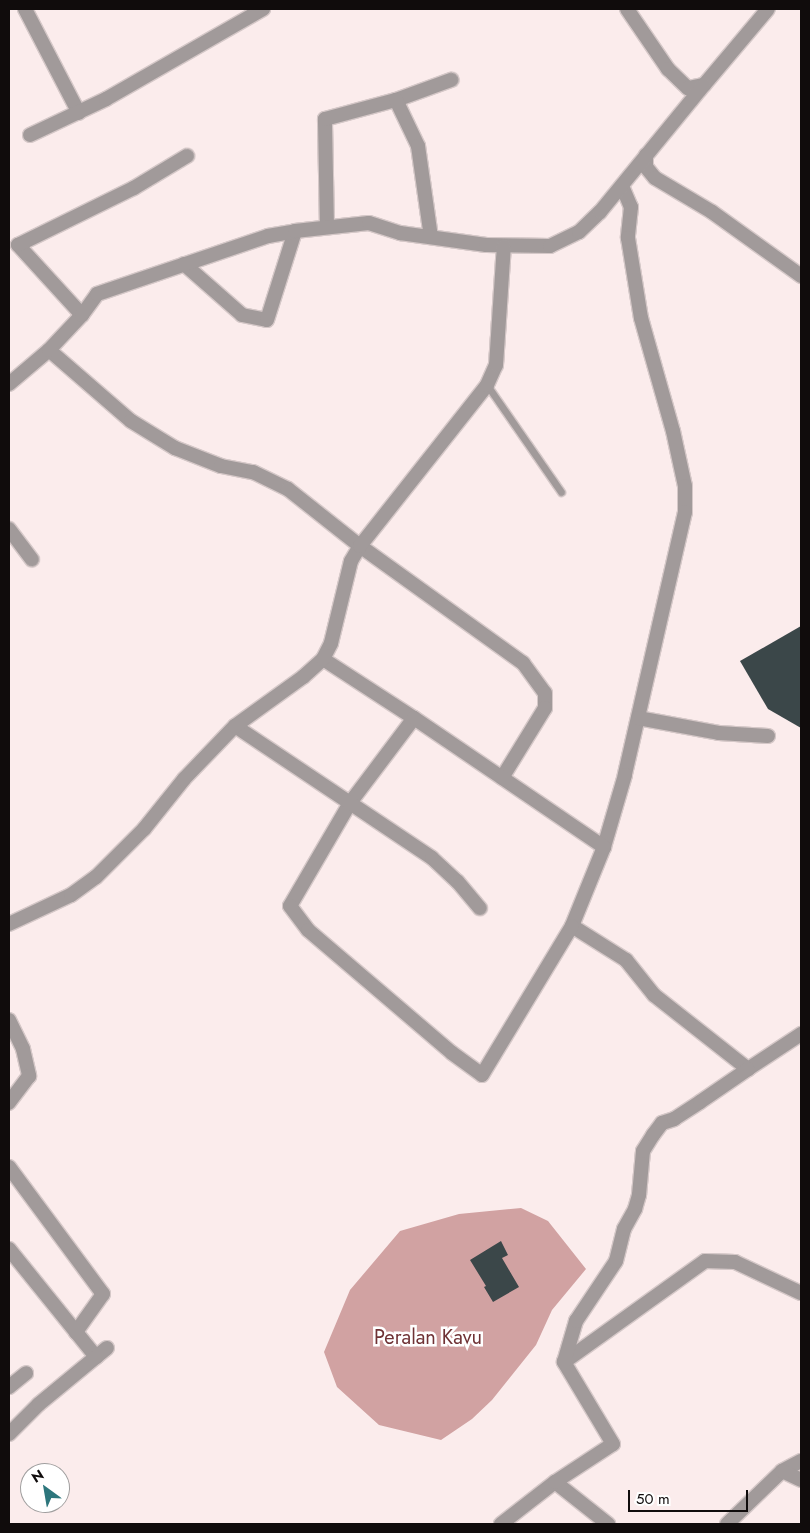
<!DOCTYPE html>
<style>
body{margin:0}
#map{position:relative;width:810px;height:1533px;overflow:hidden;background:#fbecec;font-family:Jost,sans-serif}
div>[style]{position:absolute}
.forest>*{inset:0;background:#d1a2a2}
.building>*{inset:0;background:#3b4749}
.roads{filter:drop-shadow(1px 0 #d5c8c8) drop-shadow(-1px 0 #d5c8c8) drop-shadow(0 1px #d5c8c8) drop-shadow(0 -1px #d5c8c8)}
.lane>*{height:7px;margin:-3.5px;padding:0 3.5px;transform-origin:3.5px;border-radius:3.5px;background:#a19a9a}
.street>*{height:14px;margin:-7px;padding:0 7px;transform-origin:7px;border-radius:7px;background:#a19a9a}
span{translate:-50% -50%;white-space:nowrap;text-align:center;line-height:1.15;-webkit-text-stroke:5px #fff;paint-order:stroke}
.park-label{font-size:20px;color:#6f3235}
.frame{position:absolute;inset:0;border:10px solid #100c0c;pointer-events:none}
.north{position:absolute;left:20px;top:1463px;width:50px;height:50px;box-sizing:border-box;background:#fff;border:1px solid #9f9e9e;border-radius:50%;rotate:328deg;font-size:14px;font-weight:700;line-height:20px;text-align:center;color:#100c0c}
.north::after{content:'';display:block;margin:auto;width:18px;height:22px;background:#2d767c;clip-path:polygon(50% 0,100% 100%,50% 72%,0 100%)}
.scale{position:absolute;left:628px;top:1490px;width:120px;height:22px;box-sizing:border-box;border:2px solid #100c0c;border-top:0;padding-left:6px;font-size:15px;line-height:18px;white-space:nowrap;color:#100c0c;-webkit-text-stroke:4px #fff;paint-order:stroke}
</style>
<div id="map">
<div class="forest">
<div style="clip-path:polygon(521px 1208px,548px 1221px,586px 1269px,552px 1310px,536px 1345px,492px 1400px,472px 1419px,441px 1440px,379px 1425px,337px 1387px,324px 1352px,350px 1290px,400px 1231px,459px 1214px)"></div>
</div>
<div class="building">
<div style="clip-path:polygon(801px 626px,801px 728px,768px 709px,740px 661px)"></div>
<div style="clip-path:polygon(501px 1241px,508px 1255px,502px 1258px,519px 1287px,493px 1302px,484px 1287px,486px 1286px,470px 1260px)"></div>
</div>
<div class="roads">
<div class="lane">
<div style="left:487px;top:385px;width:130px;rotate:55.3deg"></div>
</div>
<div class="street">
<div style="left:25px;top:9px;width:117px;rotate:62.6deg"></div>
<div style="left:627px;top:9px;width:73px;rotate:55.7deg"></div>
<div style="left:668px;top:69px;width:28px;rotate:44deg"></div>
<div style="left:688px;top:88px;width:16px;rotate:-11deg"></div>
<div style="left:704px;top:85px;width:99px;rotate:-49.9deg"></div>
<div style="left:396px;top:100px;width:59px;rotate:-20deg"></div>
<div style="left:30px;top:135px;width:84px;rotate:-25.3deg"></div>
<div style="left:106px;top:99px;width:181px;rotate:-29.8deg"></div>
<div style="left:646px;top:155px;width:12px;rotate:90deg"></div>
<div style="left:646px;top:167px;width:14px;rotate:51deg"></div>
<div style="left:655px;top:178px;width:66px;rotate:30.8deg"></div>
<div style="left:712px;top:212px;width:110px;rotate:35.7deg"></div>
<div style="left:622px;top:186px;width:23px;rotate:67deg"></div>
<div style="left:631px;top:207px;width:31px;rotate:96deg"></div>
<div style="left:628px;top:238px;width:81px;rotate:80.8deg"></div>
<div style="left:641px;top:318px;width:117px;rotate:74.2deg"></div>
<div style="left:673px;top:431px;width:56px;rotate:77.7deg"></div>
<div style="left:685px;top:486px;width:26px;rotate:90deg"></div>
<div style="left:685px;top:512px;width:270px;rotate:102.9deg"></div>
<div style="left:625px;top:775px;width:75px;rotate:106.3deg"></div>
<div style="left:604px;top:847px;width:85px;rotate:112.1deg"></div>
<div style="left:572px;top:926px;width:64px;rotate:32.2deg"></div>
<div style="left:626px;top:960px;width:45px;rotate:51.3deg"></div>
<div style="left:654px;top:995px;width:120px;rotate:38.2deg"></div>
<div style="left:748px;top:1069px;width:64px;rotate:-33.4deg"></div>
<div style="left:327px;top:227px;width:108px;rotate:-91.1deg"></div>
<div style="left:325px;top:119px;width:73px;rotate:-15deg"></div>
<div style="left:396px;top:100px;width:51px;rotate:64.4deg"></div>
<div style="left:418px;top:146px;width:92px;rotate:81.9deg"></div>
<div style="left:184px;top:264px;width:77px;rotate:41.3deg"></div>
<div style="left:242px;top:315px;width:25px;rotate:11deg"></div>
<div style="left:267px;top:320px;width:93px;rotate:-72.5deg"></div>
<div style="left:82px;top:315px;width:95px;rotate:-132.4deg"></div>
<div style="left:18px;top:245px;width:129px;rotate:-26.2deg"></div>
<div style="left:134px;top:188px;width:62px;rotate:-31.1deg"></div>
<div style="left:49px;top:350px;width:108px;rotate:40.9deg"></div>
<div style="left:131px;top:421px;width:52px;rotate:31.5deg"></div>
<div style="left:175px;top:448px;width:49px;rotate:21.4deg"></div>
<div style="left:221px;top:466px;width:33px;rotate:11deg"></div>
<div style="left:253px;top:472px;width:39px;rotate:26deg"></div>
<div style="left:288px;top:489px;width:92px;rotate:38.4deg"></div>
<div style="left:360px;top:546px;width:201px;rotate:35.7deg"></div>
<div style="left:523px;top:663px;width:37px;rotate:54deg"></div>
<div style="left:545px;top:693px;width:15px;rotate:90deg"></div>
<div style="left:545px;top:708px;width:82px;rotate:121.6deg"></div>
<div style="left:9px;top:384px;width:52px;rotate:-40.4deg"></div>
<div style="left:49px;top:350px;width:48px;rotate:-46.7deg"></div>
<div style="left:82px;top:315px;width:26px;rotate:-54deg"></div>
<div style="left:97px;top:294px;width:181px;rotate:-18.7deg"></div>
<div style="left:268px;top:236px;width:27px;rotate:-10deg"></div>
<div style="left:295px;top:231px;width:74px;rotate:-6.2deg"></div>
<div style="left:369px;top:223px;width:33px;rotate:18deg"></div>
<div style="left:400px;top:233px;width:87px;rotate:7.9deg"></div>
<div style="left:486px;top:245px;width:64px;rotate:0.9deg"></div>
<div style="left:550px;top:246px;width:32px;rotate:-26deg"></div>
<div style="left:579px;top:232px;width:29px;rotate:-44deg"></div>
<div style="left:600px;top:212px;width:164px;rotate:-50.7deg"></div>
<div style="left:9px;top:529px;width:38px;rotate:53deg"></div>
<div style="left:323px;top:659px;width:108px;rotate:33deg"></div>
<div style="left:414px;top:718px;width:106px;rotate:127deg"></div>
<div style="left:350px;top:803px;width:119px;rotate:120.2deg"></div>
<div style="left:290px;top:906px;width:30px;rotate:53deg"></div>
<div style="left:308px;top:930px;width:189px;rotate:40.5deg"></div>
<div style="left:452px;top:1053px;width:37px;rotate:36deg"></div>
<div style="left:482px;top:1075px;width:174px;rotate:-58.9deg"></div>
<div style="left:414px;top:718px;width:230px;rotate:34.2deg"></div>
<div style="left:638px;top:718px;width:82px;rotate:10.5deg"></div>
<div style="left:719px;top:733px;width:49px;rotate:3.5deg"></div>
<div style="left:235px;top:726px;width:237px;rotate:33.8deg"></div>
<div style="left:432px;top:858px;width:35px;rotate:43deg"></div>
<div style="left:458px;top:882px;width:34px;rotate:50deg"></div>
<div style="left:9px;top:924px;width:68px;rotate:-25.1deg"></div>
<div style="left:71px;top:895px;width:31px;rotate:-36deg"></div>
<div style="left:96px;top:877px;width:68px;rotate:-45deg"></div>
<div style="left:144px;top:829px;width:64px;rotate:-51.3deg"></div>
<div style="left:184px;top:779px;width:74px;rotate:-46.1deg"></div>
<div style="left:235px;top:726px;width:84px;rotate:-35.8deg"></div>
<div style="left:303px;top:677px;width:27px;rotate:-42deg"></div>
<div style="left:323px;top:659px;width:18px;rotate:-63deg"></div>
<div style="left:331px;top:643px;width:84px;rotate:-76.3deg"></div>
<div style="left:351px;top:561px;width:17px;rotate:-59deg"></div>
<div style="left:360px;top:546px;width:205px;rotate:-51.7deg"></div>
<div style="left:487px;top:385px;width:22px;rotate:-66deg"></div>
<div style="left:496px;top:365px;width:119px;rotate:-86.2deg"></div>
<div style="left:9px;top:1020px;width:32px;rotate:64deg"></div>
<div style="left:23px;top:1049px;width:28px;rotate:77deg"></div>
<div style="left:29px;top:1076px;width:34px;rotate:127deg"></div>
<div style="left:9px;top:1167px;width:158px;rotate:53.5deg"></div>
<div style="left:103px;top:1294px;width:47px;rotate:125.4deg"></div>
<div style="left:9px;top:1249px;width:139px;rotate:51.1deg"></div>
<div style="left:564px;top:1362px;width:173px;rotate:-35.6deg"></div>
<div style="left:705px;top:1261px;width:30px;rotate:2deg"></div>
<div style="left:735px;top:1262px;width:73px;rotate:25.2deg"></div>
<div style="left:9px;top:1387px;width:22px;rotate:-39deg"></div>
<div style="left:9px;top:1434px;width:42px;rotate:-45deg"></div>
<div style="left:39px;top:1404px;width:88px;rotate:-39.5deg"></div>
<div style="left:782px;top:1471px;width:21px;rotate:-28deg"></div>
<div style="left:555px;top:1482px;width:68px;rotate:38.4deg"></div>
<div style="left:501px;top:1524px;width:68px;rotate:-37.9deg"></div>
<div style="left:555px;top:1482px;width:69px;rotate:-33.2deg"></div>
<div style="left:613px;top:1444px;width:96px;rotate:-120.9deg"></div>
<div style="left:564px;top:1362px;width:43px;rotate:-73.7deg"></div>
<div style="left:576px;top:1321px;width:72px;rotate:-56.3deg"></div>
<div style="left:616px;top:1261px;width:33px;rotate:-76deg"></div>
<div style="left:624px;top:1229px;width:23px;rotate:-61deg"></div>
<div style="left:635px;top:1209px;width:15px;rotate:-74deg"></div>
<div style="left:639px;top:1195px;width:44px;rotate:-84.8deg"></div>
<div style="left:643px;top:1151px;width:19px;rotate:-58deg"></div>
<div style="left:653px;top:1135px;width:15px;rotate:-53deg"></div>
<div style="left:662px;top:1123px;width:13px;rotate:-18deg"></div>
<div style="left:674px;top:1119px;width:31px;rotate:-33deg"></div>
<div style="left:700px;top:1102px;width:58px;rotate:-34.5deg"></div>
<div style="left:727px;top:1524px;width:76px;rotate:-43.9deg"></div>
<div style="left:782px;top:1471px;width:21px;rotate:25deg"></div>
</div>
</div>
<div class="park-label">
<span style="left:428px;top:1337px">Peralan Kavu</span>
</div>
<div class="frame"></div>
<div class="north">N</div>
<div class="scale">50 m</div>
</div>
